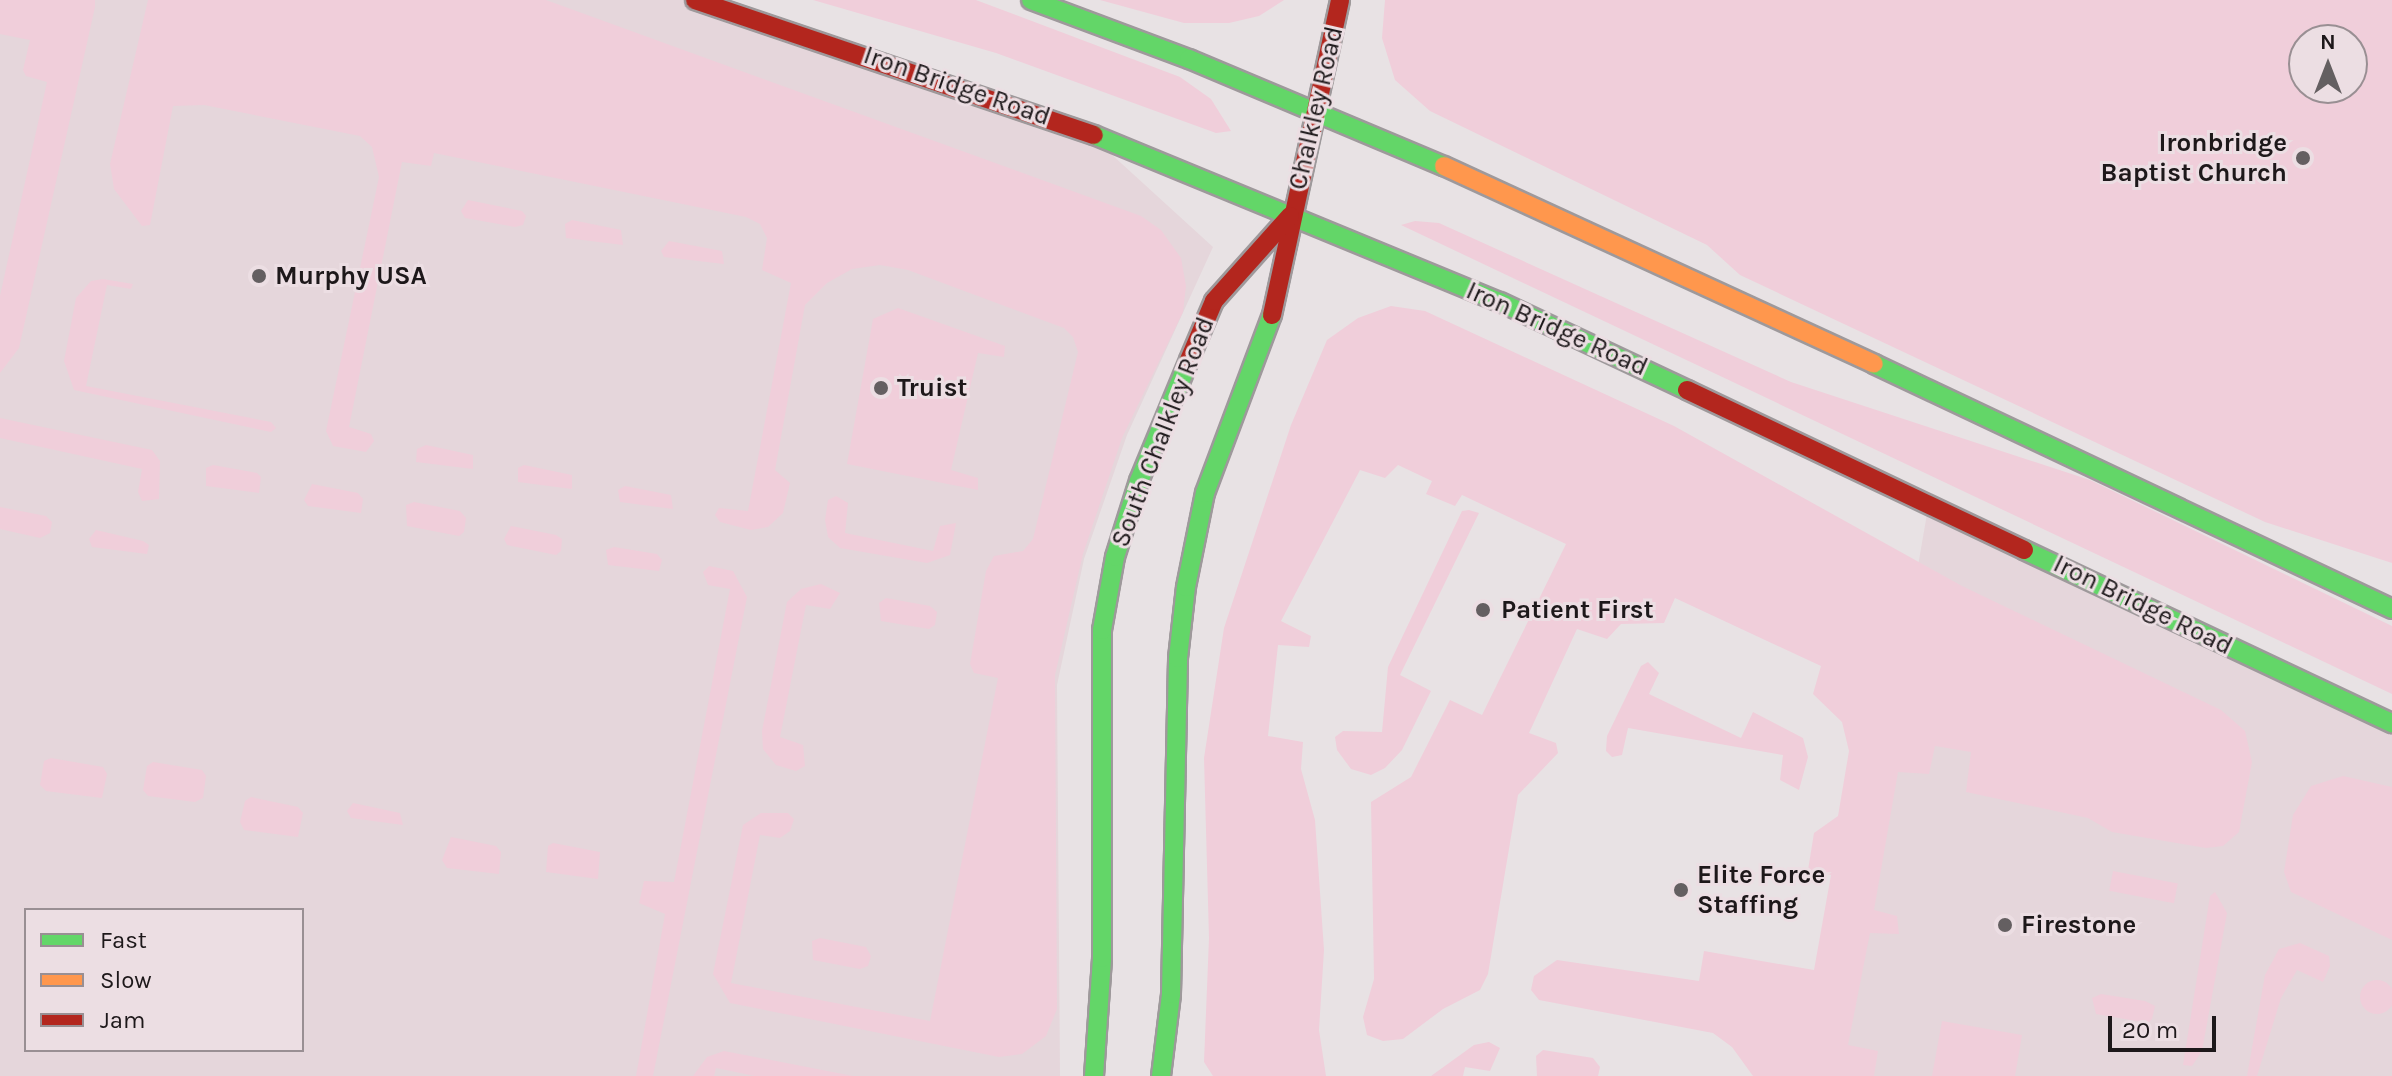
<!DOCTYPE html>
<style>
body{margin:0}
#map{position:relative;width:2392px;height:1076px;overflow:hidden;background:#e8e2e4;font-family:Karla,sans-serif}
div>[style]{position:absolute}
.built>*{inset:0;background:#e5d6db}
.green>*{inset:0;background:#f0ceda;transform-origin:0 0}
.round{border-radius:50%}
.roads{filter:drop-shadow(2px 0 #9e999b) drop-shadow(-2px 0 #9e999b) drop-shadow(0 2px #9e999b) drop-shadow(0 -2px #9e999b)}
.fast>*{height:18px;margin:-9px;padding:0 9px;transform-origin:9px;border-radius:9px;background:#63d668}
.slow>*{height:18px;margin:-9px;padding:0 9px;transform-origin:9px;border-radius:9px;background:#ff974d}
.jam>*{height:18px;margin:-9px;padding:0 9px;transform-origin:9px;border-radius:9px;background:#b3261e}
.dots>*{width:22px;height:22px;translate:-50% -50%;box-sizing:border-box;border:4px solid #ecdee3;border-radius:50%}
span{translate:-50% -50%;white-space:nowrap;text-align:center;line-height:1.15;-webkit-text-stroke:6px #ecdee3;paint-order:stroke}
.street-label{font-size:26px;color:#1d181a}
.poi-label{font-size:26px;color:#1d181a;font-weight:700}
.right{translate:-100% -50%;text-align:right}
.left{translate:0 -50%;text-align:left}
.legend{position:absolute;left:24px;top:908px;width:280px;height:144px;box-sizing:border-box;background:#ecdee3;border:2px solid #998f93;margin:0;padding:10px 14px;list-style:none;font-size:24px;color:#1d181a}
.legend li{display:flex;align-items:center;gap:16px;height:40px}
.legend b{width:40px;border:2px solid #998f93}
.north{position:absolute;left:2288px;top:24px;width:80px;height:80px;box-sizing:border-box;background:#ecdee3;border:2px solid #998f93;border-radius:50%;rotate:0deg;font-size:22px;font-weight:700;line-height:32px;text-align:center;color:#1d181a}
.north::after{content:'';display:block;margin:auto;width:28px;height:36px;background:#645f61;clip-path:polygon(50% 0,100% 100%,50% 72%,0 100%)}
.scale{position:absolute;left:2108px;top:1016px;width:108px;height:36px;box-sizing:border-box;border:4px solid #1d181a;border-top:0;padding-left:10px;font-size:24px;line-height:28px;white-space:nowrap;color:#1d181a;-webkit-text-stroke:6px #ecdee3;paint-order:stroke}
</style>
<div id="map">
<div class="built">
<div style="clip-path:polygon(evenodd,0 0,685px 0,1087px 132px,1213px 247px,1127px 435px,1084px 559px,1057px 685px,1060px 1076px,0 1076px,0 0,26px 910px,302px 910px,302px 1050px,26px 1050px,26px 910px)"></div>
<div style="clip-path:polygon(1928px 508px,2392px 727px,2392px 1076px,1830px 1076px)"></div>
</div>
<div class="green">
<div style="clip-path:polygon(0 0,95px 0,95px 7px,19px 348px,0 373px,0 296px,47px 82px,26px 76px,23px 70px,30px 40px,0 34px)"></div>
<div style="clip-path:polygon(148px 0,546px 0,1141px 216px,1161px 230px,1181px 258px,1186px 286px,1183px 312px,1122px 438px,1083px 554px,1055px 675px,1057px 1009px,1046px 1036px,1022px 1054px,999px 1057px,730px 1003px,713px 974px,743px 825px,761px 813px,788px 813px,794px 819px,790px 831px,780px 838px,760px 835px,731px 983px,930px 1021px,998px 678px,974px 673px,970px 664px,986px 571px,994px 556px,1023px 551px,1033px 539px,1078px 352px,1073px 337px,1064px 328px,908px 270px,880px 265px,852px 269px,827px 283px,805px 305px,775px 470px,790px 483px,783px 513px,768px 527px,751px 530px,720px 522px,715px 515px,719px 508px,748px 511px,791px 283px,762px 270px,767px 238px,760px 224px,746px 217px,434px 153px,431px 166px,402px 162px,349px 427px,371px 434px,374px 441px,366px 452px,333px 446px,326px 431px,379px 177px,372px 147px,360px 136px,204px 105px,173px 106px,150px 225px,142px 226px,114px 189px,110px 164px)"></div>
<div style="clip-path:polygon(813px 0,976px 0,1180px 77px,1211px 99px,1231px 131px,1216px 133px,996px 53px)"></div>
<div style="clip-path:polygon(1100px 0,1284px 0,1259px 16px,1229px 23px,1184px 23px)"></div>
<div style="clip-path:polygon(evenodd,1385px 0,2392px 0,2392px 563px,2265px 522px,1740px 275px,1707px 245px,1430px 111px,1395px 80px,1382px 38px,1385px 0,2352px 40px,2352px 88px,2304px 88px,2304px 40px,2352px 40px)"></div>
<div style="clip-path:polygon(468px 200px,522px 211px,526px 216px,523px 225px,515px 227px,465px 218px,461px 211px)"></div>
<div style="clip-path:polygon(572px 220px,621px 230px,623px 245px,566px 238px,565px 224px)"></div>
<div style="clip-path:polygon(1415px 221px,1439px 223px,1791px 382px,2090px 480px,2392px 626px,2392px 694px,1401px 225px)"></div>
<div style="clip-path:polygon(669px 241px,722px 251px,724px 264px,664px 257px,661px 251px)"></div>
<div style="clip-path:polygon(103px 279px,133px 284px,131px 289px,107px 285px,86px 386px,271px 422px,276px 428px,271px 432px,74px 390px,64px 361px,76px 298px,91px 281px)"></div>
<div style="clip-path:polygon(1391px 306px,1425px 311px,1674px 426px,1962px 586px,2221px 710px,2245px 731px,2252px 762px,2239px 832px,2223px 846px,2206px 848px,2112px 832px,2088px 818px,1966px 792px,1971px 752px,1935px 746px,1929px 774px,1898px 772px,1874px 910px,1897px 916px,1899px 934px,1870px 933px,1848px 1045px,1878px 1051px,1874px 1076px,1753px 1076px,1732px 1047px,1713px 1033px,1539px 1000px,1531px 990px,1534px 976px,1557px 960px,1699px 981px,1704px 951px,1814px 970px,1831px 875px,1808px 870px,1814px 833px,1838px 816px,1849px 751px,1842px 722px,1813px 694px,1821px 666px,1675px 598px,1664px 623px,1621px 624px,1607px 639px,1577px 629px,1529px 733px,1556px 743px,1558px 753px,1518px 795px,1488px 974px,1480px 990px,1443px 1009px,1403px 1039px,1383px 1041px,1367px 1035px,1363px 1017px,1374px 979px,1371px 802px,1411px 777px,1450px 700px,1482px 715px,1566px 544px,1462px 495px,1455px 506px,1426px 494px,1432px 481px,1398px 465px,1385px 478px,1360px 470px,1281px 621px,1311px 636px,1309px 647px,1278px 645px,1268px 736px,1303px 742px,1301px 769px,1315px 820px,1324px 950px,1319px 1030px,1326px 1076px,1213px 1076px,1204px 1062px,1209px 938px,1204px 758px,1224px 628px,1291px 425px,1327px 340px,1358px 318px)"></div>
<div style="clip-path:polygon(898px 308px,1005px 346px,1004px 357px,978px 353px,951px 470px,978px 478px,978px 490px,847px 464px,873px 319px)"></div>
<div style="clip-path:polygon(0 418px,152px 450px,160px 461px,159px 499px,142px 501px,138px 492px,142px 469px,0 438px)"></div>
<div style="clip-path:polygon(426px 445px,473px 455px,473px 469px,416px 462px,417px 449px)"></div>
<div style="clip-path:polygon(213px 465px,257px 473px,261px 477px,259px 493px,206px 486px,206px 468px)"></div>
<div style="clip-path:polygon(524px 465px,572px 475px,572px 489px,518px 482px,518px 468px)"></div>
<div style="clip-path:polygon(312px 484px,358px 493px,363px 499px,361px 513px,308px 506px,304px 500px)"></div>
<div style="clip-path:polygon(625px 486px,671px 495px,673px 509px,620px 502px,618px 490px)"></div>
<div style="clip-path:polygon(836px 496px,848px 503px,845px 533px,933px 551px,940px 526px,956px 523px,950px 555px,927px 563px,840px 548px,828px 537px,825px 520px,828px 500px)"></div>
<div style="clip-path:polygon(414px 502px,460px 511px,466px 518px,464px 532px,459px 536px,407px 526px,406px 505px)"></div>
<div style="clip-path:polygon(0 507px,46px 516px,52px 522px,50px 533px,40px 538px,0 529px)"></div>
<div style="clip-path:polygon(1469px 510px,1479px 513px,1400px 675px,1431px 691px,1402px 750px,1385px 768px,1371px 775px,1351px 769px,1337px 750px,1335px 737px,1343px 731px,1382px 732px,1388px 667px,1462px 511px)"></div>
<div style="clip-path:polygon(511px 526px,556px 535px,562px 539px,561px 551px,556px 555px,507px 545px,504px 539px)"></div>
<div style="clip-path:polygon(96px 530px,143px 541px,149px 545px,147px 554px,92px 547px,89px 539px)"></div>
<div style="clip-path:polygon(614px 547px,657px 554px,662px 560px,659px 571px,608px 565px,606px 550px)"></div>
<div style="clip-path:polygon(709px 566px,733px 571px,747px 597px,653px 1076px,636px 1076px,665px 914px,639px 903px,644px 881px,674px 882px,730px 589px,708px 585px,703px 572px)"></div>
<div style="clip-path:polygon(821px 584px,840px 593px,830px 609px,806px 605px,780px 737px,803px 745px,805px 766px,796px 771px,776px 765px,763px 749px,762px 731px,787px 602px,801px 589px)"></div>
<div style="clip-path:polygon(886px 598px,930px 606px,937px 612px,935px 625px,929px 629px,881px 621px,879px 603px)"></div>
<div style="clip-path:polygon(1648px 662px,1659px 673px,1649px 694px,1741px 738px,1753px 712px,1803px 738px,1808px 757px,1799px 790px,1780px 780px,1783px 755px,1628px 728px,1622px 755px,1612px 757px,1606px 751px,1607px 736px,1641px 666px)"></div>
<div style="clip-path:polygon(51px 758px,103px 767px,107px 774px,102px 798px,46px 791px,40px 785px,44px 761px)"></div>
<div style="clip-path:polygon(153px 762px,202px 770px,206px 776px,203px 798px,195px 802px,148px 796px,143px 790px,147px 766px)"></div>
<div style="clip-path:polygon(2343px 776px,2392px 787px,2392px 940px,2291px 892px,2284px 872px,2293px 815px,2311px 786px)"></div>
<div style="clip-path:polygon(251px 797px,298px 807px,303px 813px,298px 837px,244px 830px,240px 822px,245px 801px)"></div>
<div style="clip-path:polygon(353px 803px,400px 813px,403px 825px,351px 818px,347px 811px)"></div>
<div style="clip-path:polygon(451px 837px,496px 846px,501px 852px,499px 874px,447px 868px,442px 860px)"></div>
<div style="clip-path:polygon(553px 843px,600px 852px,598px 879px,546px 872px,548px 846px)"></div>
<div style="left:2113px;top:871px;width:66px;height:20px;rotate:11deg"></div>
<div style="clip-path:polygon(2215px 892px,2227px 913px,2202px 1051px,2192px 1066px,2183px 1065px,2210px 896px)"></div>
<div style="clip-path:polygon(820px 938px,866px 947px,871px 956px,868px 966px,860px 969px,813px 960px,812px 941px)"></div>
<div style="clip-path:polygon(2300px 943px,2329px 956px,2330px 966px,2323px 982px,2297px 970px,2281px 998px,2257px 1076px,2247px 1076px,2265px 975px,2279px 949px)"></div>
<div class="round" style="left:2360px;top:980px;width:34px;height:34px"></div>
<div style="clip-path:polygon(2101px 994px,2145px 1001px,2155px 1006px,2152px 1019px,2148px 1023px,2096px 1014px,2092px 998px)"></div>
<div style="clip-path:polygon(1942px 1021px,2022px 1035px,2015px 1076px,1932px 1076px)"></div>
<div style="clip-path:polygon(1489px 1042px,1500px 1048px,1490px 1071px,1465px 1067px,1463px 1076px,1431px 1076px,1474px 1045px)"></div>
<div style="clip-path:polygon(1543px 1050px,1593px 1058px,1600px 1067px,1598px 1076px,1537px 1076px,1536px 1056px)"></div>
<div style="clip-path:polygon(724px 1051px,853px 1076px,755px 1076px,716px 1068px,714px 1076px,693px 1076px,707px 1057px)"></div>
</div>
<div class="roads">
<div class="fast">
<div style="left:1031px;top:0;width:169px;rotate:20.5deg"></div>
<div style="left:1189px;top:59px;width:277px;rotate:22.8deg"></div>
<div style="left:1094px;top:135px;width:439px;rotate:22.4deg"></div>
<div style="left:1500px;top:302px;width:207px;rotate:25.2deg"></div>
<div style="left:1874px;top:364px;width:573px;rotate:25.31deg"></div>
<div style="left:2024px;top:550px;width:407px;rotate:25.2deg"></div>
<div style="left:1094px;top:1076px;width:118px;rotate:-86.1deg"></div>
<div style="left:1102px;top:958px;width:328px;rotate:-90deg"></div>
<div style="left:1102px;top:630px;width:74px;rotate:-79.9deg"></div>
<div style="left:1115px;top:557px;width:80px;rotate:-72.5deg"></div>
<div style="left:1139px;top:481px;width:131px;rotate:-67.5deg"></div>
<div style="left:1161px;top:1076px;width:83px;rotate:-83deg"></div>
<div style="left:1171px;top:994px;width:336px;rotate:-88.8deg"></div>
<div style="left:1178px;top:658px;width:71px;rotate:-83.6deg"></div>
<div style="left:1186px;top:587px;width:96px;rotate:-78.6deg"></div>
<div style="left:1205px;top:493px;width:190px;rotate:-69.4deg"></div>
</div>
<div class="slow">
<div style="left:1444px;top:166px;width:473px;rotate:24.7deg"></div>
</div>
<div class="jam">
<div style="left:695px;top:0;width:421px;rotate:18.7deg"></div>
<div style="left:1272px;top:315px;width:322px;rotate:-77.8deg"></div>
<div style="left:1189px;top:360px;width:64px;rotate:-67deg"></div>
<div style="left:1214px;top:301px;width:114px;rotate:-48.2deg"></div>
<div style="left:1687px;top:390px;width:373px;rotate:25.4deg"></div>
</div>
</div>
<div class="dots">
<div style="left:2303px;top:158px;background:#645f61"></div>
<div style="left:259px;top:276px;background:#645f61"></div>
<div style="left:881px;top:388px;background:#645f61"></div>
<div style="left:1483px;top:610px;background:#645f61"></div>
<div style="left:1681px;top:890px;background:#645f61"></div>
<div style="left:2005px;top:925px;background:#645f61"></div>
</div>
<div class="street-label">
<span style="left:957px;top:86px;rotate:19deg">Iron Bridge Road</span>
<span style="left:1316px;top:108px;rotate:-77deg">Chalkley Road</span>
<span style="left:1557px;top:329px;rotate:24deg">Iron Bridge Road</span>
<span style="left:1163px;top:432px;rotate:-69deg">South Chalkley Road</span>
<span style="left:2143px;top:605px;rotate:26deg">Iron Bridge Road</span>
</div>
<div class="poi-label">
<span class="right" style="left:2287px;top:158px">Ironbridge<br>Baptist Church</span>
<span class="left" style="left:275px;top:276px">Murphy USA</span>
<span class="left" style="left:897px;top:388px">Truist</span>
<span class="left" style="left:1501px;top:610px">Patient First</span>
<span class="left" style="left:1697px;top:890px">Elite Force<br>Staffing</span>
<span class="left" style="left:2021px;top:925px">Firestone</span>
</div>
<ul class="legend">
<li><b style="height:10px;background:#63d668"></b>Fast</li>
<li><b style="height:10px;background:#ff974d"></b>Slow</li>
<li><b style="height:10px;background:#b3261e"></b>Jam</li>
</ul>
<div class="north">N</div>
<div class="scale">20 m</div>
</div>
